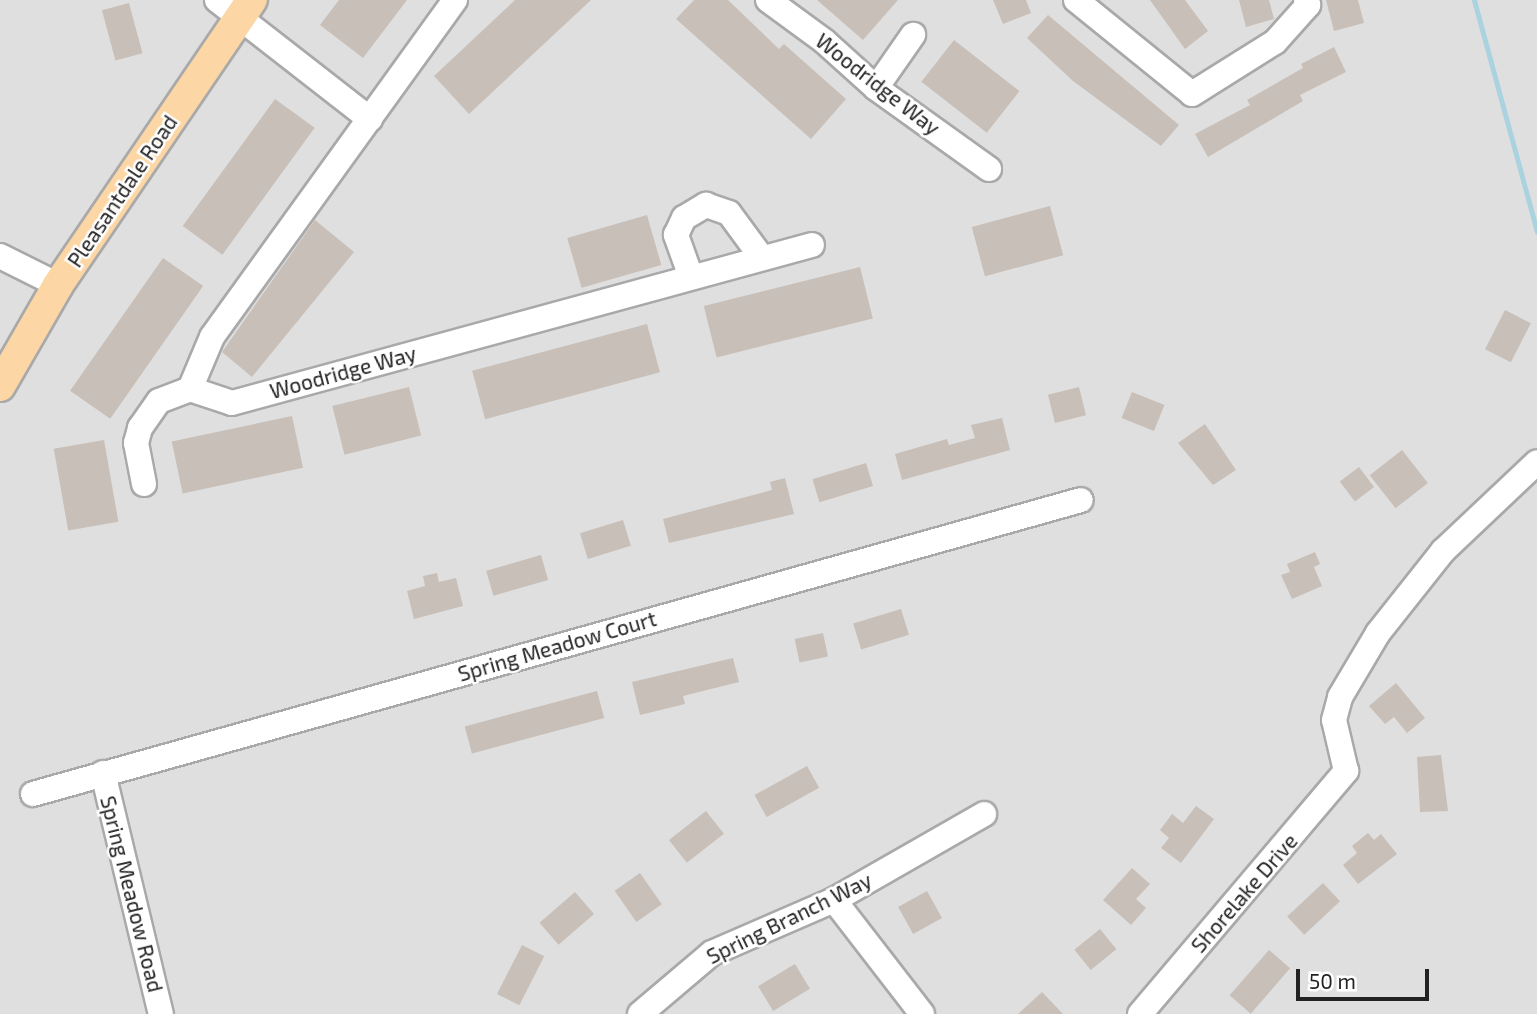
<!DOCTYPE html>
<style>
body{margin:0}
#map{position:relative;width:1537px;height:1014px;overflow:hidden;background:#f2efe9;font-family:"Exo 2",sans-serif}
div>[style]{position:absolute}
.residential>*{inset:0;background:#e0dfdf;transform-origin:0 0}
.stream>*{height:5px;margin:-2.5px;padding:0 2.5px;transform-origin:2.5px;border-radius:2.5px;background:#aad3df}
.building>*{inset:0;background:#c7bfb8;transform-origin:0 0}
.roads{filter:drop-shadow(2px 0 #a9a9a9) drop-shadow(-2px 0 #a9a9a9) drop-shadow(0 2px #a9a9a9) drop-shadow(0 -2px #a9a9a9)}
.minor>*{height:24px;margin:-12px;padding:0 12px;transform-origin:12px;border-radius:12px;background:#fff}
.major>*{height:30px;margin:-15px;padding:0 15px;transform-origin:15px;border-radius:15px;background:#fcd6a4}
span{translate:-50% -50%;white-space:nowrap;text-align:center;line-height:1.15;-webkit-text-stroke:5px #fff;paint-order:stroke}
.street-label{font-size:21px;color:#222}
.scale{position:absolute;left:1296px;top:969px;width:133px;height:32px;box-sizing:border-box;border:4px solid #222;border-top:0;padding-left:9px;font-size:21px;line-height:24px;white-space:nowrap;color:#222;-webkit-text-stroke:5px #fff;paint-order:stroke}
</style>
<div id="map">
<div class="residential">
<div style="left:0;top:0;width:1537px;height:1014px"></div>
</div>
<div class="stream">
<div style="left:1474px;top:0;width:240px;rotate:74.8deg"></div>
</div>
<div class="building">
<div style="clip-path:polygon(339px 0,407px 0,363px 58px,320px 25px)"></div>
<div style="clip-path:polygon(515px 0,591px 0,469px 114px,434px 76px)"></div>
<div style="clip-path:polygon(694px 0,728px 0,779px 49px,784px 44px,846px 99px,811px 139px,676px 19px)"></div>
<div style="clip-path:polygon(817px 0,898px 0,863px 40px)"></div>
<div style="clip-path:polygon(993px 0,1026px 0,1031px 13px,1003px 24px)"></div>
<div style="clip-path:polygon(1150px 0,1185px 0,1208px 31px,1185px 49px)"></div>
<div style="clip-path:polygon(1239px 0,1269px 0,1274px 19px,1246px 27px)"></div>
<div style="clip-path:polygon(1326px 0,1358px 0,1364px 23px,1334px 31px)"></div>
<div style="left:129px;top:3px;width:52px;height:28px;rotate:75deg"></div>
<div style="clip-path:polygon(1048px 15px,1179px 125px,1161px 146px,1073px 81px,1027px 38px)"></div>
<div style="left:954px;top:40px;width:83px;height:53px;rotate:38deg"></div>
<div style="clip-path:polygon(1334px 47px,1346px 72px,1300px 95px,1303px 101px,1208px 157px,1195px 134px,1250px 105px,1247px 100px,1303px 68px,1301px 64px)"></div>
<div style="left:275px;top:99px;width:49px;height:157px;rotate:36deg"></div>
<div style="left:1050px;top:206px;width:51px;height:81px;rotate:75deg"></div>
<div style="left:647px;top:215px;width:52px;height:83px;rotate:74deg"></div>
<div style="clip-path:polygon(315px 220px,354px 252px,252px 377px,222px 352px)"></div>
<div style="left:163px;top:258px;width:49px;height:162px;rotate:35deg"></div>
<div style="left:860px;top:267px;width:53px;height:161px;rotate:76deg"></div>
<div style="left:1505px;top:310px;width:29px;height:44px;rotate:27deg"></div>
<div style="left:647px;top:324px;width:50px;height:181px;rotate:75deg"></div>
<div style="left:409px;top:387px;width:50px;height:79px;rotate:76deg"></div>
<div style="left:1079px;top:387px;width:29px;height:32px;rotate:76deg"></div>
<div style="left:1132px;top:392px;width:35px;height:28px;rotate:22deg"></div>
<div style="left:292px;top:416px;width:53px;height:123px;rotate:78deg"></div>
<div style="clip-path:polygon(1002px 418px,1010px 450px,902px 480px,895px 454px,947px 439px,949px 445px,975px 438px,971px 425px)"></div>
<div style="clip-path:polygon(1205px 424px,1236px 470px,1213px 485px,1178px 443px)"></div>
<div style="left:104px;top:440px;width:83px;height:51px;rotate:80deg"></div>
<div style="left:1402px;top:450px;width:42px;height:41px;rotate:52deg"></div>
<div style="left:866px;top:463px;width:24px;height:56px;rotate:73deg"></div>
<div style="left:1359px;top:467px;width:25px;height:24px;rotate:53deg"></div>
<div style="clip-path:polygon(785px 478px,794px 514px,669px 543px,663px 519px,772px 490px,770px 482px)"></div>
<div style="left:623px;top:520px;width:27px;height:45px;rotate:73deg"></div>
<div style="clip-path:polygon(1315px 552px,1320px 564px,1314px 567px,1322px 586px,1292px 599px,1281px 575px,1290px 572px,1287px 564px)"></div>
<div style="left:541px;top:555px;width:26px;height:57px;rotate:74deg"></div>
<div style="clip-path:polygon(437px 573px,439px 582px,456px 578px,463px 606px,414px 619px,407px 591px,425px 586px,423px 576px)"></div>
<div style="left:901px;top:609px;width:27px;height:50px;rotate:73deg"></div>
<div style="left:823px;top:633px;width:24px;height:29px;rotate:78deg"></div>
<div style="clip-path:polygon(733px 658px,739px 682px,683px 696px,685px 704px,640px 715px,632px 682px)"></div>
<div style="clip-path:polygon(1396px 683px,1425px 718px,1407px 733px,1394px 717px,1385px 724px,1369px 706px)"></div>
<div style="left:597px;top:691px;width:28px;height:137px;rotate:75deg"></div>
<div style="clip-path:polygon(1441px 755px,1448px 811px,1420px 812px,1417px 757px)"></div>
<div style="left:807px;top:766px;width:25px;height:60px;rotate:61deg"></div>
<div style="clip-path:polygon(1196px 806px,1214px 819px,1181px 863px,1161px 848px,1169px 838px,1160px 830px,1172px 814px,1183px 823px)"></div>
<div style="left:706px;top:811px;width:29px;height:47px;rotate:52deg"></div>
<div style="clip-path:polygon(1368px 833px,1374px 840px,1381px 834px,1397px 854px,1358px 884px,1343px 865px,1357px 853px,1352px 846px)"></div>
<div style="clip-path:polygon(1132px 868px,1150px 884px,1136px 899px,1146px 908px,1131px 925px,1103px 900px)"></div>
<div style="left:640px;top:873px;width:38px;height:31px;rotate:55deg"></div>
<div style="left:1323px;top:883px;width:25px;height:49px;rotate:47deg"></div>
<div style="left:927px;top:891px;width:31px;height:33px;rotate:61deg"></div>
<div style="left:575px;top:892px;width:29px;height:47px;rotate:49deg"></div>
<div style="left:1100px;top:929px;width:26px;height:33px;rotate:51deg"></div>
<div style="left:522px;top:945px;width:25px;height:55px;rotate:27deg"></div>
<div style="left:1269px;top:950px;width:28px;height:60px;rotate:41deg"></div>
<div style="left:795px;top:964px;width:29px;height:43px;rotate:59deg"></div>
<div style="clip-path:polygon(1042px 992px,1063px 1014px,1018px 1014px)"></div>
</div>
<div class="roads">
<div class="minor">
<div style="left:217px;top:0;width:194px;rotate:37.9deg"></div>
<div style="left:455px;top:0;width:415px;rotate:125.8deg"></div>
<div style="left:212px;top:337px;width:56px;rotate:112.9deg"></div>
<div style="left:190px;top:389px;width:44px;rotate:18.4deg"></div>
<div style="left:232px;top:403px;width:601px;rotate:-15.24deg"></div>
<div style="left:768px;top:0;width:69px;rotate:36.2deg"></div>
<div style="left:824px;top:41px;width:70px;rotate:42.1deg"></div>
<div style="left:876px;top:88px;width:139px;rotate:35.6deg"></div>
<div style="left:1076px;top:0;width:149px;rotate:39deg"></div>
<div style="left:1192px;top:94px;width:98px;rotate:-32.1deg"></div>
<div style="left:1275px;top:42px;width:50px;rotate:-48.3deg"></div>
<div style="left:1308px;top:5px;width:5px;rotate:-112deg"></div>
<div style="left:876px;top:88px;width:65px;rotate:-55.1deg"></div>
<div style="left:0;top:256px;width:65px;rotate:26.6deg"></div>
<div style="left:691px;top:277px;width:45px;rotate:-109.7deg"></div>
<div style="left:676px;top:235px;width:19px;rotate:-65deg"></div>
<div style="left:684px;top:218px;width:26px;rotate:-31deg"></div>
<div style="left:706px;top:205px;width:24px;rotate:19deg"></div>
<div style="left:729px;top:213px;width:56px;rotate:53.7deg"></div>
<div style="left:144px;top:484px;width:42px;rotate:-101deg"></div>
<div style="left:136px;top:443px;width:16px;rotate:-75deg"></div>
<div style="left:140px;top:428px;width:33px;rotate:-55deg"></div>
<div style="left:159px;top:401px;width:33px;rotate:-21deg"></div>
<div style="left:103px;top:773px;width:248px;rotate:76.5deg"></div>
<div style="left:33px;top:794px;width:1088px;rotate:-15.67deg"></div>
<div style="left:834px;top:900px;width:144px;rotate:52.3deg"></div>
<div style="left:640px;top:1014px;width:94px;rotate:-40.3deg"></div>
<div style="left:712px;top:953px;width:133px;rotate:-23.5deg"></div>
<div style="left:834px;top:900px;width:173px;rotate:-29.8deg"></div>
<div style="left:1140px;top:1014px;width:319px;rotate:-49.7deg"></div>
<div style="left:1346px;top:771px;width:52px;rotate:-103.2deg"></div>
<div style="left:1334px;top:720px;width:24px;rotate:-75deg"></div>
<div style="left:1340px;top:697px;width:74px;rotate:-59.3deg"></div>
<div style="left:1378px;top:633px;width:105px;rotate:-51.6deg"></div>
<div style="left:1443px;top:551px;width:129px;rotate:-43.4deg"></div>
</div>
<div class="major">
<div style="left:0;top:386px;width:116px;rotate:-60.1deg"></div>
<div style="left:58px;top:285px;width:345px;rotate:-55.8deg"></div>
</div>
</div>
<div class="street-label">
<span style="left:878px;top:84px;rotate:38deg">Woodridge Way</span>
<span style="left:122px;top:191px;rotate:-56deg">Pleasantdale Road</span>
<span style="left:343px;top:372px;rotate:-15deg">Woodridge Way</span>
<span style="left:557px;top:646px;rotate:-16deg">Spring Meadow Court</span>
<span style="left:1244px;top:893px;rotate:-49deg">Shorelake Drive</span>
<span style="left:132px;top:894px;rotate:76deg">Spring Meadow Road</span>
<span style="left:789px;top:918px;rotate:-26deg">Spring Branch Way</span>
</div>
<div class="scale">50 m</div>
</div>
